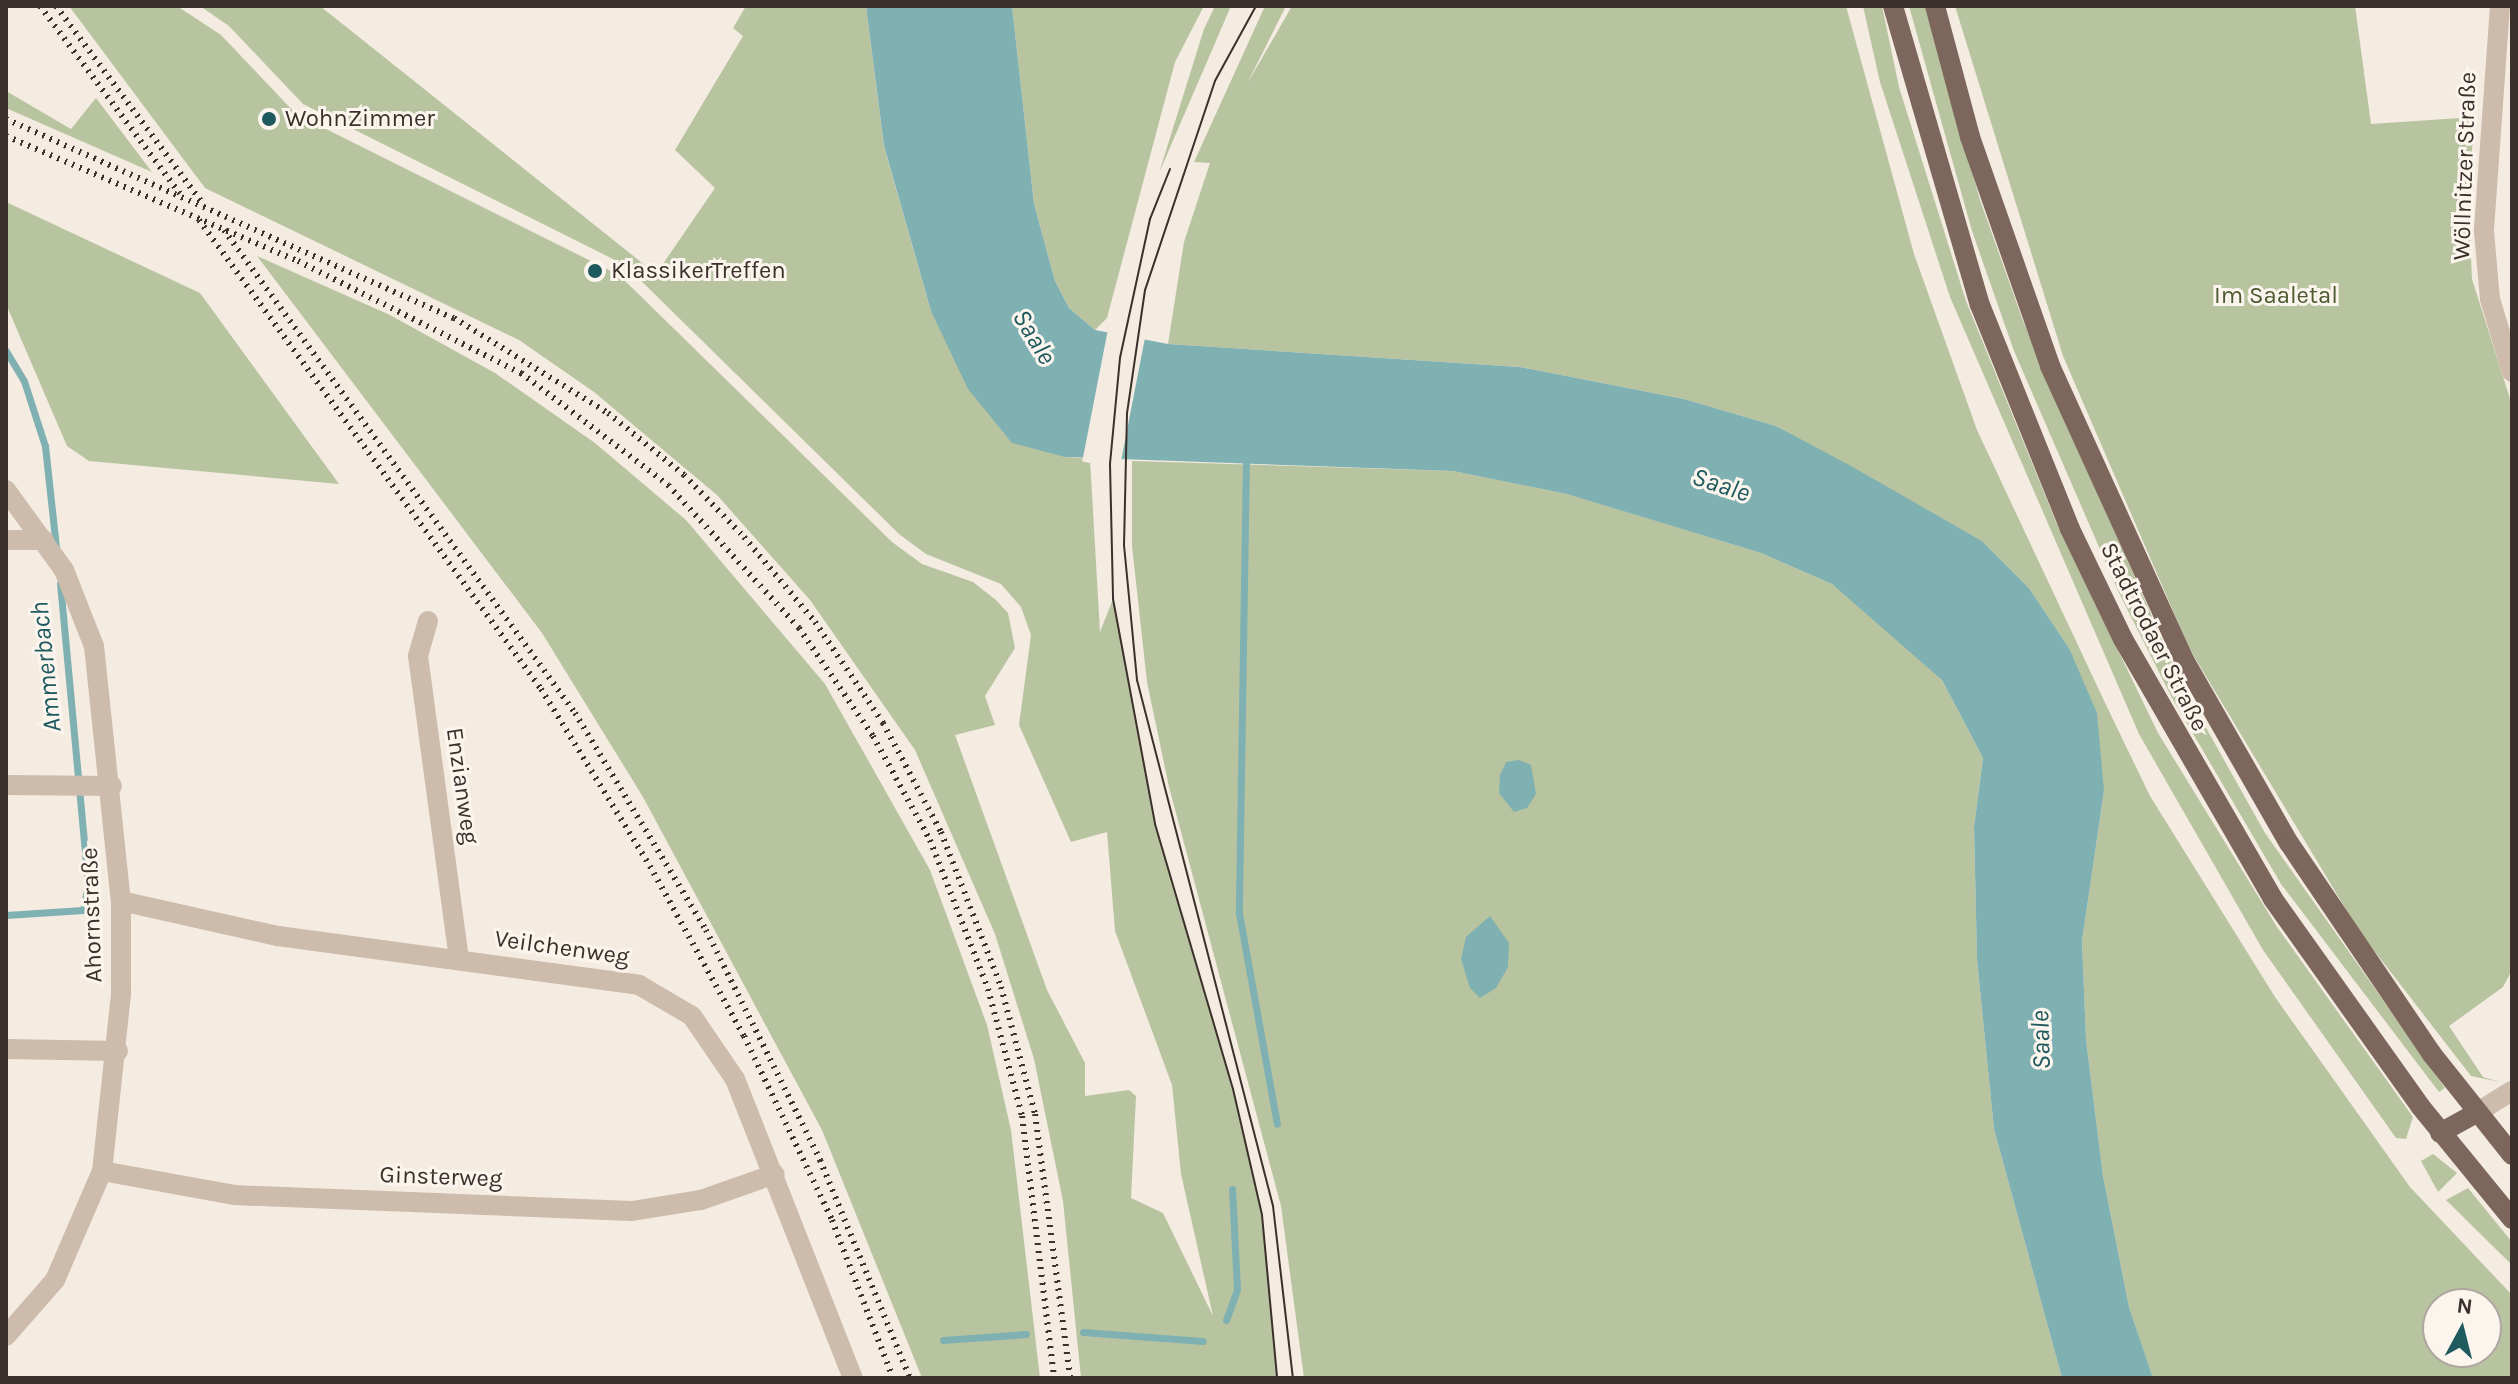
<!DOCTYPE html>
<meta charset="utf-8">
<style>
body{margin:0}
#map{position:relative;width:2518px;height:1384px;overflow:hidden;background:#f4ebe1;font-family:Karla,sans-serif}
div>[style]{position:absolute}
.green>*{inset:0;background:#b8c4a0}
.water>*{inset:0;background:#7fb0b2}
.pier>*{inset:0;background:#f4ebe1;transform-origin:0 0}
.stream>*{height:7px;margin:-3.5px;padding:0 3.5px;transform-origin:3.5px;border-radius:3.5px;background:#7fb0b2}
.street>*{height:20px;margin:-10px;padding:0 10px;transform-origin:10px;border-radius:10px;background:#cdbbac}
.primary>*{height:20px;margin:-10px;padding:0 10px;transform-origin:10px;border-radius:10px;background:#7d675c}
.tram>*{height:2px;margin:-1px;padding:0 1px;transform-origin:1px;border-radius:1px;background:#3b302b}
.rail>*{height:6px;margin-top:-3px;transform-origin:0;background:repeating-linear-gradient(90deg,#3b302b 0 2px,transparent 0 8px)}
.dots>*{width:22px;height:22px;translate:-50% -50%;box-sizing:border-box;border:4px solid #fbf5ee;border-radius:50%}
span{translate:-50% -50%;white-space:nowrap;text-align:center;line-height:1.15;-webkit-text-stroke:6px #fbf5ee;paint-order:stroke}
.poi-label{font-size:24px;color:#3b302b}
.left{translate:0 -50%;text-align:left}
.street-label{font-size:24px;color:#3b302b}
.park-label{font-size:24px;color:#4a5a2e}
.water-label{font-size:26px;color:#1f5a5e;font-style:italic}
.frame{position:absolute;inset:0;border:8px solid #3b302b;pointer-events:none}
.north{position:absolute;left:2422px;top:1288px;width:80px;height:80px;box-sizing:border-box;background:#fbf5ee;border:2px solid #aea6a0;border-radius:50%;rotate:7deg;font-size:22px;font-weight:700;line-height:32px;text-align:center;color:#3b302b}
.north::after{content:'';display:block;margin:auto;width:28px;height:36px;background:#1f5a5e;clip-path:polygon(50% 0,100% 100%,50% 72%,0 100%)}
</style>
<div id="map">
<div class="green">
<div style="clip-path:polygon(69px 6px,177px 6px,221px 35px,296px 114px,619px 275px,892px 542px,922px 564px,973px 582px,996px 600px,1008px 613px,1015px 648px,985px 696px,995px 725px,955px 735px,1047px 990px,1085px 1063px,1085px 1096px,1129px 1090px,1136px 1096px,1131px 1198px,1163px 1213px,1213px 1316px,1181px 1174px,1172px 1085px,1115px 931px,1107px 832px,1071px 842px,1019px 725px,1031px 635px,1021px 607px,1001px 584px,926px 554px,899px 534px,625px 265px,303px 104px,229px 26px,200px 6px,320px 6px,656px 274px,715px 188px,675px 150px,743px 36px,733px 28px,746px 6px,866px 6px,884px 147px,931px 311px,1065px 457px,1090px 459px,1100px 632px,1113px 599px,1155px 824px,1233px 1089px,1262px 1215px,1277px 1378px,1081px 1378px,1063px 1201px,1034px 1059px,995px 934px,915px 750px,810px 600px,717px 495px,594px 392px,519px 340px,205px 188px)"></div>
<div style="clip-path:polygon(1012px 6px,1204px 6px,1175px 62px,1107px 318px,1095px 330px,1069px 308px,1055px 281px,1034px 204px)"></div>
<div style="clip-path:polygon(1215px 6px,1231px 6px,1159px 173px,1204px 29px)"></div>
<div style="clip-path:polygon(evenodd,1265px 6px,1286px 6px,1247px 84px,1292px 6px,1846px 6px,1914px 254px,1977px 430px,2107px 707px,2150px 796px,2275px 997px,2410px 1187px,2512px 1295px,2512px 1378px,2153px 1378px,2129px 1307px,2103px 1176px,2086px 1039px,2082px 941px,2104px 791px,2069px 648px,2029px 588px,1982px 541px,1776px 426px,1684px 399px,1520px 367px,1168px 344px,1184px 242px,1210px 163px,1194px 162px,1265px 6px,2438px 1304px,2486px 1304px,2486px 1352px,2438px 1352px,2438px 1304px)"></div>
<div style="clip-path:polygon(1863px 6px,1882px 6px,1899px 87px,1966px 301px,2056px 522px,2158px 733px,2277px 927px,2413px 1117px,2406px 1139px,2396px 1138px,2263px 950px,2139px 734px,1950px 297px,1880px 82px)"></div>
<div style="clip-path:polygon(1909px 6px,1925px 6px,1980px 200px,2023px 321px,2181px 683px,2265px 833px,2445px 1088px,2439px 1092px,2281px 884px,2171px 696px,2119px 593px,2014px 351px,1972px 231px)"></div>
<div style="clip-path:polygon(1955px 6px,2355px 6px,2371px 124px,2475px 117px,2468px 192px,2472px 279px,2512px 405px,2512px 970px,2503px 987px,2449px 1026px,2483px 1077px,2500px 1082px,2471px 1076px,2359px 931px,2189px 648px,2063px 356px)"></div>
<div style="clip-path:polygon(6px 91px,71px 129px,96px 98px,152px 172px,6px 108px)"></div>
<div style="clip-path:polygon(6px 202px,200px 293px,339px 484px,89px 461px,67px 446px,6px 304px)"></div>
<div style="clip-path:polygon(257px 256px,390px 315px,495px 373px,595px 443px,686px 520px,825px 684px,930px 870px,987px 1025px,1011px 1130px,1040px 1378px,922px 1378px,822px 1130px,643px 797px,542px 633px)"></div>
<div style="clip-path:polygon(1132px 461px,1453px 471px,1568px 494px,1761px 553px,1832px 584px,1897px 636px,1942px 680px,1983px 758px,1974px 827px,1977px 960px,1994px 1129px,2062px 1378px,1304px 1378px,1281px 1206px,1169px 787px,1147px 682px,1132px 546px)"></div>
<div style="clip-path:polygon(2433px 1154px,2457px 1173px,2438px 1192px,2421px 1161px)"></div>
<div style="clip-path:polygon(2468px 1188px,2512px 1242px,2512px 1265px,2446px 1200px)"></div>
</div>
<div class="water">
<div style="clip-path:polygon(866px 6px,1012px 6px,1034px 204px,1055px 281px,1069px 308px,1095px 330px,1168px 344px,1520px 367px,1684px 399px,1776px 426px,1851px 466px,1982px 541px,2029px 588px,2069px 648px,2097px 713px,2104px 791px,2082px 941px,2086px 1039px,2103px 1176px,2129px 1307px,2153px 1378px,2062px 1378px,1994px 1129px,1977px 960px,1974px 827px,1983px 758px,1942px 680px,1832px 584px,1761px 553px,1567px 494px,1453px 471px,1065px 457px,1012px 443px,968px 389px,931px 311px,884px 146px)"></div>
<div style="clip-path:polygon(1519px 760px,1531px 765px,1536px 794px,1527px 808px,1514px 812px,1499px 793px,1500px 775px,1506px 762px)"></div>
<div style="clip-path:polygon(1490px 916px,1509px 943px,1508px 967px,1496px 988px,1480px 998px,1470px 988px,1461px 959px,1466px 937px)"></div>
</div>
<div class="pier">
<div style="left:1108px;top:329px;width:38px;height:135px;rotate:11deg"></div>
</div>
<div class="stream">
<div style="left:6px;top:351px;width:35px;rotate:59deg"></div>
<div style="left:24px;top:381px;width:68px;rotate:72.1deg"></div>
<div style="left:45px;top:446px;width:102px;rotate:83.8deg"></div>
<div style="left:1246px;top:457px;width:456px;rotate:90.9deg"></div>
<div style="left:1239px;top:913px;width:214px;rotate:79.8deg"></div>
<div style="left:6px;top:915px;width:77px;rotate:-3.7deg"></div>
<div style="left:83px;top:910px;width:25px;rotate:-79deg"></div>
<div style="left:88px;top:885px;width:303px;rotate:-95.3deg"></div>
<div style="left:1226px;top:1320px;width:32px;rotate:-70deg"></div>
<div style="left:1237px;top:1290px;width:101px;rotate:-92.8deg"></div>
<div style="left:1083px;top:1332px;width:120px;rotate:4.3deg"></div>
<div style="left:943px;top:1340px;width:83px;rotate:-4.1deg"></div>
</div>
<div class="street">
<div style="left:2500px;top:6px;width:226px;rotate:94.1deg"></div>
<div style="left:2484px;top:231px;width:68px;rotate:85deg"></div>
<div style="left:2490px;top:299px;width:76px;rotate:73.2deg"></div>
<div style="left:6px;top:490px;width:99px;rotate:54.1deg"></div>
<div style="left:64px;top:570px;width:82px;rotate:68.5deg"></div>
<div style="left:94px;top:646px;width:256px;rotate:84deg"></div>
<div style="left:121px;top:901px;width:93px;rotate:90deg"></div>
<div style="left:121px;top:994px;width:178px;rotate:96.1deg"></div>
<div style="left:102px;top:1171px;width:119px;rotate:113.3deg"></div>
<div style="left:55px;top:1280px;width:74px;rotate:131.2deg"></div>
<div style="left:6px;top:540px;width:38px"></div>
<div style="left:428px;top:621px;width:36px;rotate:106deg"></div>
<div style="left:418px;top:656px;width:306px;rotate:82.3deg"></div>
<div style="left:6px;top:785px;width:106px;rotate:0.5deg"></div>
<div style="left:121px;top:901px;width:161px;rotate:12.6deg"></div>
<div style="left:278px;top:936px;width:364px;rotate:7.7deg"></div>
<div style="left:639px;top:985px;width:61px;rotate:30.3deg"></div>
<div style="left:692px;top:1016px;width:76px;rotate:55.7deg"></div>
<div style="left:735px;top:1079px;width:321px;rotate:68.5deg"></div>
<div style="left:6px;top:1049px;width:112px;rotate:1deg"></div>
<div style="left:2478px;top:1112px;width:40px;rotate:-32deg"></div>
<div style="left:102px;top:1171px;width:134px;rotate:10.3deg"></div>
<div style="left:234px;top:1195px;width:398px;rotate:2.3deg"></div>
<div style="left:632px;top:1211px;width:70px;rotate:-9.1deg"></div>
<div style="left:701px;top:1200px;width:78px;rotate:-19.4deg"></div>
</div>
<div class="primary">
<div style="left:1893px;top:6px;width:311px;rotate:73.8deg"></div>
<div style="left:1980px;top:305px;width:241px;rotate:68.1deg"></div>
<div style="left:2070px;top:529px;width:122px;rotate:64.3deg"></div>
<div style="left:2123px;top:639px;width:300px;rotate:60deg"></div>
<div style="left:2273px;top:899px;width:254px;rotate:54.6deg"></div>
<div style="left:2420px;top:1106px;width:146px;rotate:50.8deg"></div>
<div style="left:1935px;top:6px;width:136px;rotate:75deg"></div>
<div style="left:1970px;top:137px;width:243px;rotate:70.7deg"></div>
<div style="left:2050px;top:366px;width:323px;rotate:65.5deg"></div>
<div style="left:2184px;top:660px;width:211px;rotate:60.2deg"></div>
<div style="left:2289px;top:843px;width:254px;rotate:55.9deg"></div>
<div style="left:2431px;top:1053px;width:130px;rotate:51.5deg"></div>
<div style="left:2440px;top:1133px;width:43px;rotate:-28.9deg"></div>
</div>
<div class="tram">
<div style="left:1256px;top:6px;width:85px;rotate:118.7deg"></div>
<div style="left:1215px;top:81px;width:220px;rotate:108.5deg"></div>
<div style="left:1145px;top:290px;width:124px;rotate:98.3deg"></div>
<div style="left:1127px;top:413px;width:132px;rotate:91.3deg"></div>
<div style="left:1124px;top:545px;width:136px;rotate:84.5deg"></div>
<div style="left:1137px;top:680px;width:543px;rotate:75.5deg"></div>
<div style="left:1273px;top:1206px;width:173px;rotate:83.4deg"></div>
<div style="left:1170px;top:169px;width:54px;rotate:111.8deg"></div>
<div style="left:1150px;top:219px;width:142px;rotate:102.2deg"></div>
<div style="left:1120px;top:358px;width:106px;rotate:95.4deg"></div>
<div style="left:1110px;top:464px;width:135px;rotate:88.7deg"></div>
<div style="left:1113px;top:599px;width:229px;rotate:79.4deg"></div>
<div style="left:1155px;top:824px;width:276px;rotate:73.6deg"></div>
<div style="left:1233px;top:1089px;width:129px;rotate:77deg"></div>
<div style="left:1262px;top:1215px;width:164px;rotate:84.7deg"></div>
</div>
<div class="rail">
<div style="left:40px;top:6px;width:234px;rotate:53.3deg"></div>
<div style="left:56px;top:6px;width:248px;rotate:53.4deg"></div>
<div style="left:6px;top:119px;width:490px;rotate:24deg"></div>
<div style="left:454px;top:318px;width:181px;rotate:31.7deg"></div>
<div style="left:608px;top:413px;width:98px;rotate:39.2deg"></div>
<div style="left:684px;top:475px;width:86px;rotate:45.9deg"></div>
<div style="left:744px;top:537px;width:111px;rotate:50.1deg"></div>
<div style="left:815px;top:622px;width:122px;rotate:56deg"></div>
<div style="left:883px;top:723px;width:123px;rotate:62deg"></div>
<div style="left:941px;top:832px;width:166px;rotate:68.8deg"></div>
<div style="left:1001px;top:987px;width:131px;rotate:75deg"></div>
<div style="left:1035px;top:1114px;width:266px;rotate:82.4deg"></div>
<div style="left:6px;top:136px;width:318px;rotate:23.2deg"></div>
<div style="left:298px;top:261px;width:250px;rotate:26.7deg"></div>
<div style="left:521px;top:373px;width:185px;rotate:37.3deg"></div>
<div style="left:668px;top:485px;width:194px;rotate:47.5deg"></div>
<div style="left:799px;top:628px;width:131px;rotate:55.6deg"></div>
<div style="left:873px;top:736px;width:119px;rotate:61.3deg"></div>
<div style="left:930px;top:840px;width:160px;rotate:68.7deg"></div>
<div style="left:988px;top:989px;width:131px;rotate:75deg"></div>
<div style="left:1022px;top:1116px;width:264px;rotate:83deg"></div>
<div style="left:199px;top:220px;width:580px;rotate:53.9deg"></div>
<div style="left:541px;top:689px;width:208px;rotate:58.4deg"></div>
<div style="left:650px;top:866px;width:194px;rotate:61.1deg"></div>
<div style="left:744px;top:1036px;width:204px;rotate:64.4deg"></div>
<div style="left:832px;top:1220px;width:169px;rotate:68.9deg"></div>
<div style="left:224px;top:230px;width:597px;rotate:53.99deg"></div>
<div style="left:575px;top:713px;width:253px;rotate:58.9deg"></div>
<div style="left:706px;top:930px;width:257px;rotate:63.6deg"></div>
<div style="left:820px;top:1160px;width:236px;rotate:67.6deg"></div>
</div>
<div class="dots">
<div style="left:269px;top:119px;background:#1f5a5e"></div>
<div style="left:595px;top:271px;background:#1f5a5e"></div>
</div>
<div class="poi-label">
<span class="left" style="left:285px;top:119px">WohnZimmer</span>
<span class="left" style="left:611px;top:271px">KlassikerTreffen</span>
</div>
<div class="street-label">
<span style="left:2465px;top:166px;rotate:-88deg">Wöllnitzer Straße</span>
<span style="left:2154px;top:637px;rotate:63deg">Stadtrodaer Straße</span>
<span style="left:462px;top:786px;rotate:82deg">Enzianweg</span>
<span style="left:92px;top:915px;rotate:-92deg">Ahornstraße</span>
<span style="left:562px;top:948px;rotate:8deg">Veilchenweg</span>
<span style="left:441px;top:1177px;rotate:2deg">Ginsterweg</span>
</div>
<div class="park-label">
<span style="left:2276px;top:296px">Im Saaletal</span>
</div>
<div class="water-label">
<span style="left:1034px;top:337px;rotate:59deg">Saale</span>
<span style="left:1721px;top:485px;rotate:18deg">Saale</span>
<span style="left:46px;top:667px;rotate:-96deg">Ammerbach</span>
<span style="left:2041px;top:1040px;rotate:-92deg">Saale</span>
</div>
<div class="frame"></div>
<div class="north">N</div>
</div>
